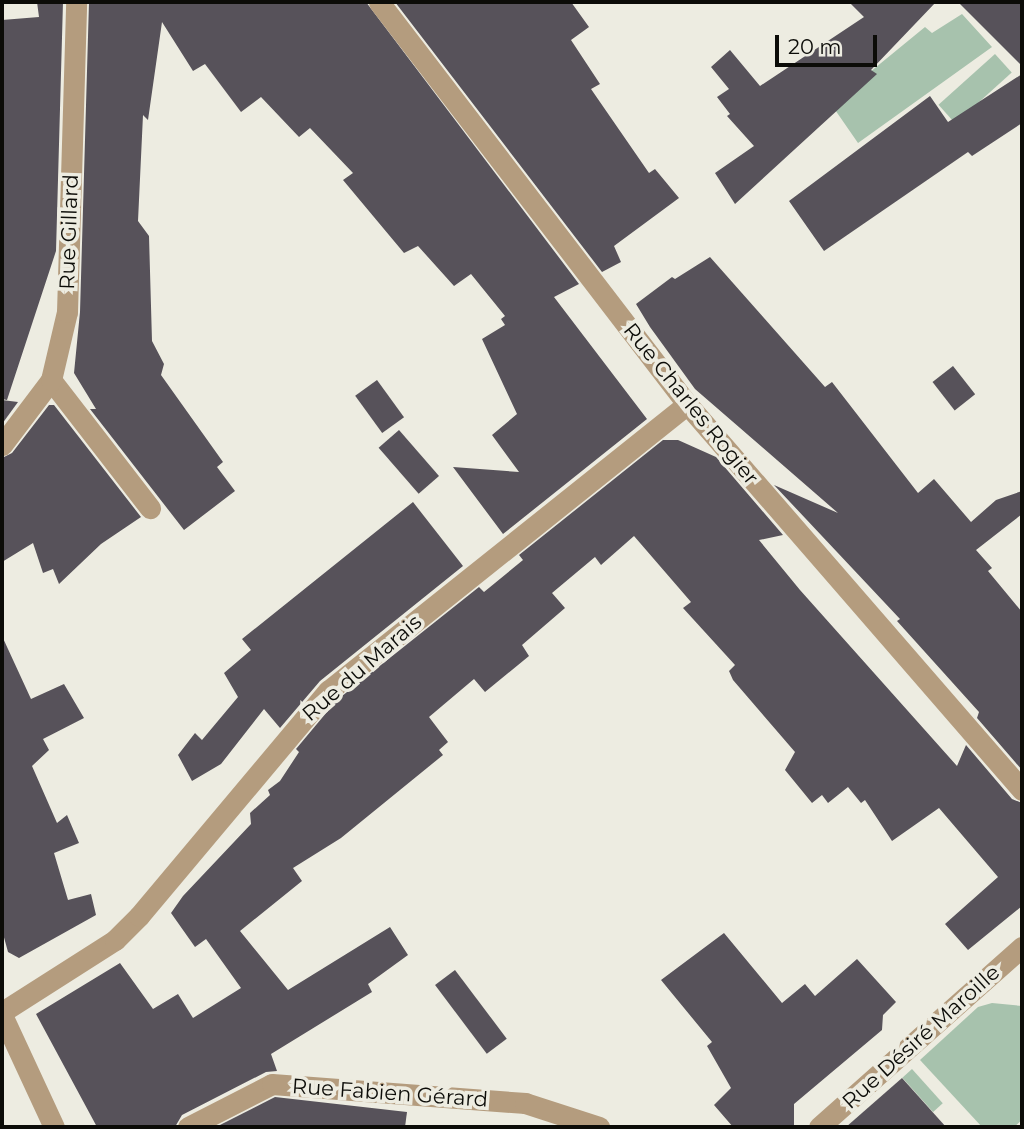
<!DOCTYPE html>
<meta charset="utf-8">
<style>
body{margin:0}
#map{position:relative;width:1024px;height:1129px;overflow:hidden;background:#edece1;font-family:Montserrat,sans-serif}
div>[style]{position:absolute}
.green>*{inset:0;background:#a7c2ad;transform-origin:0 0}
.building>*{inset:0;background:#57525a;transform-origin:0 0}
.minor>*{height:21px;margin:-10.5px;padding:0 10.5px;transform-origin:10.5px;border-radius:10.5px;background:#b49c7e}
span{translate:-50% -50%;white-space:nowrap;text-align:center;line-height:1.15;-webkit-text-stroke:7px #edece1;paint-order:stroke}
.street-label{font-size:21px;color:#0c0c08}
.frame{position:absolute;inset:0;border:4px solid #0c0c08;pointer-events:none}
.scale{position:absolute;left:775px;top:35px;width:102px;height:32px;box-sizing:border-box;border:4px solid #0c0c08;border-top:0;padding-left:9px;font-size:21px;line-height:24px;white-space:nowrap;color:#0c0c08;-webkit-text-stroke:5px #edece1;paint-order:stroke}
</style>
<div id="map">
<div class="green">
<div style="clip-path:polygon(962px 14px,992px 47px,858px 143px,831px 104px,925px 27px,932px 33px)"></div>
<div style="left:995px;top:54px;width:25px;height:76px;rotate:48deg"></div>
<div style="clip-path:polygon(992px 1003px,1022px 1006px,1022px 1120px,1014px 1127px,982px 1127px,920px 1060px,978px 1007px)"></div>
<div style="left:912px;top:1069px;width:46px;height:13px;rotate:48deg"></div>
</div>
<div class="building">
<div style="clip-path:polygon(37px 2px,63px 2px,56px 251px,7px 400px,2px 399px,2px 20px,39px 17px)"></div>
<div style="clip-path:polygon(89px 2px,366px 2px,579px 284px,554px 297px,647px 419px,503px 534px,453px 467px,519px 472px,492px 435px,517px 414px,482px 339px,505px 325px,501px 319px,505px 316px,471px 274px,454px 286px,418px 246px,404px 253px,343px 180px,353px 173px,310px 128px,299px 137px,261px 97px,241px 112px,205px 64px,193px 71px,162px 22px,148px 120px,143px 115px,138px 221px,149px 236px,152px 341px,164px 364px,161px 375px,223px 462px,217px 467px,235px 491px,184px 530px,90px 409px,96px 409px,74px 373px,80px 312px)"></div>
<div style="clip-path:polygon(395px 2px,571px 2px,589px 27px,571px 40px,600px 84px,591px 89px,649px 173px,655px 169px,679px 198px,614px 246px,621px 262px,602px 272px)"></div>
<div style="clip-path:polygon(849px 2px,936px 2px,871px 70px,877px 74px,735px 204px,715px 173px,754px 146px,727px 116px,730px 114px,717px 97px,729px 89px,711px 67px,730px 50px,760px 86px,864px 17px)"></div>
<div style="clip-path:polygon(958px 2px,1022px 2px,1022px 66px)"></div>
<div style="clip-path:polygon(1022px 74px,1022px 123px,972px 156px,968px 152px,824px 251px,789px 201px,930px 96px,948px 122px)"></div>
<div style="clip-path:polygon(710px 257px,825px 387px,832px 382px,918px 493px,934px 479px,971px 522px,996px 500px,1022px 491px,1022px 514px,976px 550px,992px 568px,988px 571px,1022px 612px,1022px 770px,977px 718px,979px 712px,897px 621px,900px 619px,774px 485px,838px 513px,695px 389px,650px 327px,636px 304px,672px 277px,675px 279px)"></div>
<div style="left:953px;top:366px;width:36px;height:26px;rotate:52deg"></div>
<div style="left:377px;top:380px;width:46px;height:27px;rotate:54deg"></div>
<div style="clip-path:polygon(2px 400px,18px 402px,2px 424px)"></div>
<div style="clip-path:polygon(49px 405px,54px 405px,141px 517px,101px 544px,59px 584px,53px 569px,43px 573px,33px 543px,2px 562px,2px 458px,12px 453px)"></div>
<div style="left:399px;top:430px;width:61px;height:27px;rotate:49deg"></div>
<div style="clip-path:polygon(663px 440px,678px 440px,716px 457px,783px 535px,759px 540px,800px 590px,957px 766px,966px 745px,1012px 799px,1022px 803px,1022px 906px,968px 950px,945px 924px,998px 877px,939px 808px,892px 841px,865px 800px,861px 803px,848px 787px,828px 803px,822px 795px,812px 803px,785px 770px,795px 752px,733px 680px,729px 671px,735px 665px,683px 608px,691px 602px,634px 536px,601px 565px,595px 557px,552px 593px,565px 608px,522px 645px,529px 656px,485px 692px,474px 679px,429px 717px,448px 742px,439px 750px,443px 755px,341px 838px,293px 868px,302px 881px,240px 931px,288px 990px,390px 927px,408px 955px,368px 984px,372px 992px,271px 1054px,277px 1071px,266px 1072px,182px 1115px,175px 1127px,97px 1127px,36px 1014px,120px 963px,153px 1009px,178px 994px,193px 1018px,241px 988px,206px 939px,195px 947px,171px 913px,183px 896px,251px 824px,250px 813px,270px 795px,268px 790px,280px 781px,299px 752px,296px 749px,337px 700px,479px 587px,484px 592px,523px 560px,519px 555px)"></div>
<div style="clip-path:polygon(413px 502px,463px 566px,320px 681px,280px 728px,264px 709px,221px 764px,192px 781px,178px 755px,195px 733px,202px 740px,238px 697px,224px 673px,251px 650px,242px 639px)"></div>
<div style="clip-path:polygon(2px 636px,31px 699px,64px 684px,84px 718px,43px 739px,49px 750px,32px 766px,57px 823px,67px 815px,79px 843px,54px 853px,68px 900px,91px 894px,96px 915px,19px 958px,8px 952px,2px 930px)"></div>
<div style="clip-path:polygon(724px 933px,782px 1003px,805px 984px,815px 996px,857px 959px,896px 1002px,883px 1015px,882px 1030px,794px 1104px,794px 1127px,733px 1127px,714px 1105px,731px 1088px,707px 1046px,712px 1042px,661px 980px)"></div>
<div style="left:455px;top:970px;width:86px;height:25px;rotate:53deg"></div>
<div style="clip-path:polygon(902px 1078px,946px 1127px,846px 1127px)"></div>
<div style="clip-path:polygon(275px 1097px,407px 1112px,405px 1127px,216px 1127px)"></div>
</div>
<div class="minor">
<div style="left:379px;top:2px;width:506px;rotate:52.54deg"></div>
<div style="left:687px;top:404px;width:511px;rotate:49.05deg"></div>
<div style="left:51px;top:380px;width:162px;rotate:52.3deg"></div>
<div style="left:2px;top:445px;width:81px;rotate:-53deg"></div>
<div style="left:51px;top:380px;width:70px;rotate:-76.8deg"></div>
<div style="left:67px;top:312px;width:310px;rotate:-88.3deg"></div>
<div style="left:2px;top:1012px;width:134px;rotate:-32.5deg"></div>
<div style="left:115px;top:940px;width:34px;rotate:-45deg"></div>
<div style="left:139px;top:916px;width:294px;rotate:-50deg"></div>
<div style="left:328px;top:691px;width:460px;rotate:-38.6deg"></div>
<div style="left:2px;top:1015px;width:123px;rotate:65.1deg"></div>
<div style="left:188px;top:1127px;width:94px;rotate:-27.1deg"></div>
<div style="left:272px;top:1084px;width:254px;rotate:4.3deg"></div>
<div style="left:525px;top:1103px;width:78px;rotate:18deg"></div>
<div style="left:819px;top:1127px;width:271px;rotate:-41.6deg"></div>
</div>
<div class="street-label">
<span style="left:69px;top:232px;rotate:-88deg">Rue Gillard</span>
<span style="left:691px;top:404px;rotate:51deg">Rue Charles Rogier</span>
<span style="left:362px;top:668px;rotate:-41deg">Rue du Marais</span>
<span style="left:921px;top:1037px;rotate:-42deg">Rue Désiré Maroille</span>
<span style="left:390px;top:1093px;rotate:4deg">Rue Fabien Gérard</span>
</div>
<div class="frame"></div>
<div class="scale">20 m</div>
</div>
